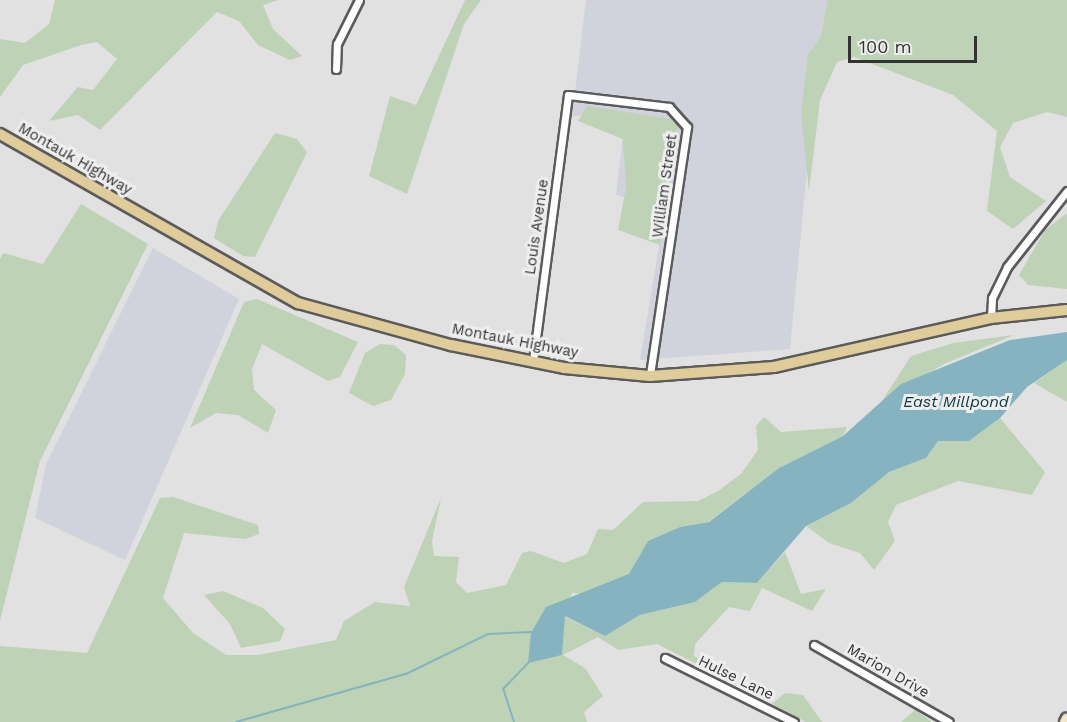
<!DOCTYPE html>
<style>
body{margin:0}
#map{position:relative;width:1067px;height:722px;overflow:hidden;background:#e1e1e2;font-family:"Work Sans",sans-serif}
div>[style]{position:absolute}
.built>*{inset:0;background:#d0d3db}
.green>*{inset:0;background:#bed2b5}
.water>*{inset:0;background:#85b4c0}
.stream>*{height:2px;margin:-1px;padding:0 1px;transform-origin:1px;border-radius:1px;background:#85b4c0}
.roads{filter:drop-shadow(2px 0 #5b5b5c) drop-shadow(-2px 0 #5b5b5c) drop-shadow(0 2px #5b5b5c) drop-shadow(0 -2px #5b5b5c)}
.street>*{height:7px;margin:-3.5px;padding:0 3.5px;transform-origin:3.5px;border-radius:3.5px;background:#fff}
.secondary>*{height:10px;margin:-5px;padding:0 5px;transform-origin:5px;border-radius:5px;background:#efe6cc}
.primary>*{height:10px;margin:-5px;padding:0 5px;transform-origin:5px;border-radius:5px;background:#dfcc99}
span{translate:-50% -50%;white-space:nowrap;text-align:center;line-height:1.15;-webkit-text-stroke:6px #eeeeef;paint-order:stroke}
.street-label{font-size:15px;color:#333}
.water-label{font-size:16px;color:#083640;font-style:italic}
.scale{position:absolute;left:848px;top:36px;width:129px;height:27px;box-sizing:border-box;border:3px solid #333;border-top:0;padding-left:8px;font-size:18px;line-height:21px;white-space:nowrap;color:#333;-webkit-text-stroke:4px #eeeeef;paint-order:stroke}
</style>
<div id="map">
<div class="built">
<div style="clip-path:polygon(586px 0,832px 0,810px 138px,790px 349px,640px 360px,664px 216px,616px 194px,626px 112px,572px 116px)"></div>
<div style="clip-path:polygon(153px 248px,239px 299px,125px 560px,35px 518px,46px 464px)"></div>
</div>
<div class="green">
<div style="clip-path:polygon(55px 0,279px 0,263px 5px,273px 29px,302px 56px,290px 60px,258px 45px,239px 21px,217px 12px,100px 130px,78px 115px,49px 121px,78px 87px,93px 90px,117px 59px,97px 42px,81px 45px,23px 65px,0 97px,0 39px,25px 43px,49px 24px)"></div>
<div style="clip-path:polygon(465px 0,481px 0,464px 24px,407px 194px,369px 176px,390px 96px,416px 105px)"></div>
<div style="clip-path:polygon(828px 0,1067px 0,1067px 117px,1047px 112px,1013px 123px,1000px 147px,1010px 177px,1046px 201px,1013px 229px,987px 211px,997px 131px,953px 95px,854px 57px,837px 62px,820px 100px,809px 191px,801px 112px,808px 55px,821px 36px)"></div>
<div style="clip-path:polygon(587px 106px,671px 119px,678px 126px,660px 245px,618px 230px,626px 188px,623px 139px,578px 121px)"></div>
<div style="clip-path:polygon(275px 133px,297px 139px,307px 152px,255px 257px,243px 256px,214px 238px,218px 221px)"></div>
<div style="clip-path:polygon(81px 204px,148px 244px,40px 461px,0 621px,0 259px,3px 253px,43px 264px)"></div>
<div style="clip-path:polygon(1067px 213px,1067px 289px,1028px 285px,1019px 275px,1045px 230px)"></div>
<div style="clip-path:polygon(257px 299px,358px 342px,340px 377px,328px 381px,262px 344px,252px 369px,254px 390px,276px 410px,268px 433px,238px 415px,216px 413px,190px 428px,244px 302px)"></div>
<div style="clip-path:polygon(1014px 335px,944px 364px,882px 401px,911px 356px,953px 343px)"></div>
<div style="clip-path:polygon(380px 344px,394px 345px,406px 355px,405px 374px,391px 400px,373px 406px,349px 393px,365px 353px)"></div>
<div style="clip-path:polygon(1067px 360px,1067px 402px,1034px 383px)"></div>
<div style="clip-path:polygon(764px 417px,781px 432px,847px 427px,843px 436px,779px 468px,708px 522px,680px 527px,648px 541px,630px 574px,586px 594px,572px 593px,541px 659px,562px 655px,564px 616px,605px 636px,640px 615px,695px 602px,722px 582px,757px 583px,785px 552px,801px 594px,826px 589px,812px 611px,762px 588px,750px 611px,729px 607px,695px 644px,694px 656px,733px 682px,657px 644px,618px 650px,598px 637px,563px 655px,585px 668px,603px 696px,584px 712px,587px 722px,0 722px,0 646px,87px 653px,160px 498px,173px 497px,258px 525px,259px 534px,245px 539px,184px 533px,163px 598px,193px 633px,226px 655px,258px 655px,336px 640px,344px 621px,375px 602px,410px 606px,404px 587px,441px 498px,432px 541px,434px 556px,459px 557px,456px 582px,467px 593px,506px 585px,522px 553px,531px 551px,564px 563px,587px 554px,598px 529px,613px 530px,643px 502px,698px 501px,718px 491px,741px 474px,758px 450px,756px 426px)"></div>
<div style="clip-path:polygon(1000px 418px,1045px 472px,1032px 495px,958px 481px,896px 505px,888px 522px,895px 541px,874px 570px,860px 553px,829px 543px,806px 526px,851px 503px,889px 472px,926px 458px,938px 441px,969px 441px)"></div>
<div style="clip-path:polygon(223px 591px,263px 608px,285px 629px,280px 641px,241px 648px,230px 624px,204px 595px)"></div>
<div style="clip-path:polygon(785px 693px,803px 695px,822px 722px,806px 722px,772px 704px)"></div>
<div style="clip-path:polygon(915px 710px,932px 722px,901px 722px)"></div>
</div>
<div class="water">
<div style="clip-path:polygon(1067px 332px,1067px 360px,1027px 387px,1000px 418px,969px 441px,938px 441px,926px 458px,889px 472px,851px 503px,806px 526px,757px 583px,722px 582px,695px 602px,640px 615px,605px 636px,565px 616px,562px 655px,528px 663px,531px 633px,546px 607px,629px 574px,648px 541px,680px 527px,709px 522px,779px 468px,843px 436px,901px 384px,1010px 340px)"></div>
</div>
<div class="stream">
<div style="left:236px;top:722px;width:177px;rotate:-15.8deg"></div>
<div style="left:406px;top:674px;width:91px;rotate:-26deg"></div>
<div style="left:488px;top:634px;width:44px;rotate:-2.6deg"></div>
<div style="left:514px;top:722px;width:35px;rotate:-108deg"></div>
<div style="left:503px;top:689px;width:37px;rotate:-46deg"></div>
</div>
<div class="roads">
<div class="street">
<div style="left:336px;top:69px;width:25px;rotate:-88deg"></div>
<div style="left:337px;top:44px;width:49px;rotate:-63.4deg"></div>
<div style="left:991px;top:318px;width:20px;rotate:-87deg"></div>
<div style="left:992px;top:298px;width:34px;rotate:-64deg"></div>
<div style="left:1007px;top:267px;width:97px;rotate:-51.7deg"></div>
<div style="left:533px;top:361px;width:268px;rotate:-82.5deg"></div>
<div style="left:568px;top:95px;width:102px;rotate:6.8deg"></div>
<div style="left:669px;top:107px;width:27px;rotate:48deg"></div>
<div style="left:687px;top:127px;width:252px;rotate:98.5deg"></div>
<div style="left:814px;top:645px;width:155px;rotate:29.7deg"></div>
<div style="left:665px;top:658px;width:144px;rotate:26.4deg"></div>
</div>
<div class="secondary">
<div style="left:1065px;top:722px;width:4px;rotate:-63deg"></div>
</div>
<div class="primary">
<div style="left:0;top:134px;width:343px;rotate:29.6deg"></div>
<div style="left:298px;top:303px;width:159px;rotate:15.4deg"></div>
<div style="left:451px;top:345px;width:115px;rotate:11.5deg"></div>
<div style="left:564px;top:368px;width:86px;rotate:5.3deg"></div>
<div style="left:650px;top:376px;width:124px;rotate:-4.2deg"></div>
<div style="left:774px;top:367px;width:222px;rotate:-12.7deg"></div>
<div style="left:991px;top:318px;width:76px;rotate:-6deg"></div>
</div>
</div>
<div class="street-label">
<span style="left:75px;top:159px;rotate:30deg">Montauk Highway</span>
<span style="left:665px;top:186px;rotate:-82deg">William Street</span>
<span style="left:537px;top:227px;rotate:-82deg">Louis Avenue</span>
<span style="left:515px;top:341px;rotate:11deg">Montauk Highway</span>
<span style="left:888px;top:671px;rotate:30deg">Marion Drive</span>
<span style="left:736px;top:678px;rotate:26deg">Hulse Lane</span>
</div>
<div class="water-label">
<span style="left:956px;top:402px">East Millpond</span>
</div>
<div class="scale">100 m</div>
</div>
